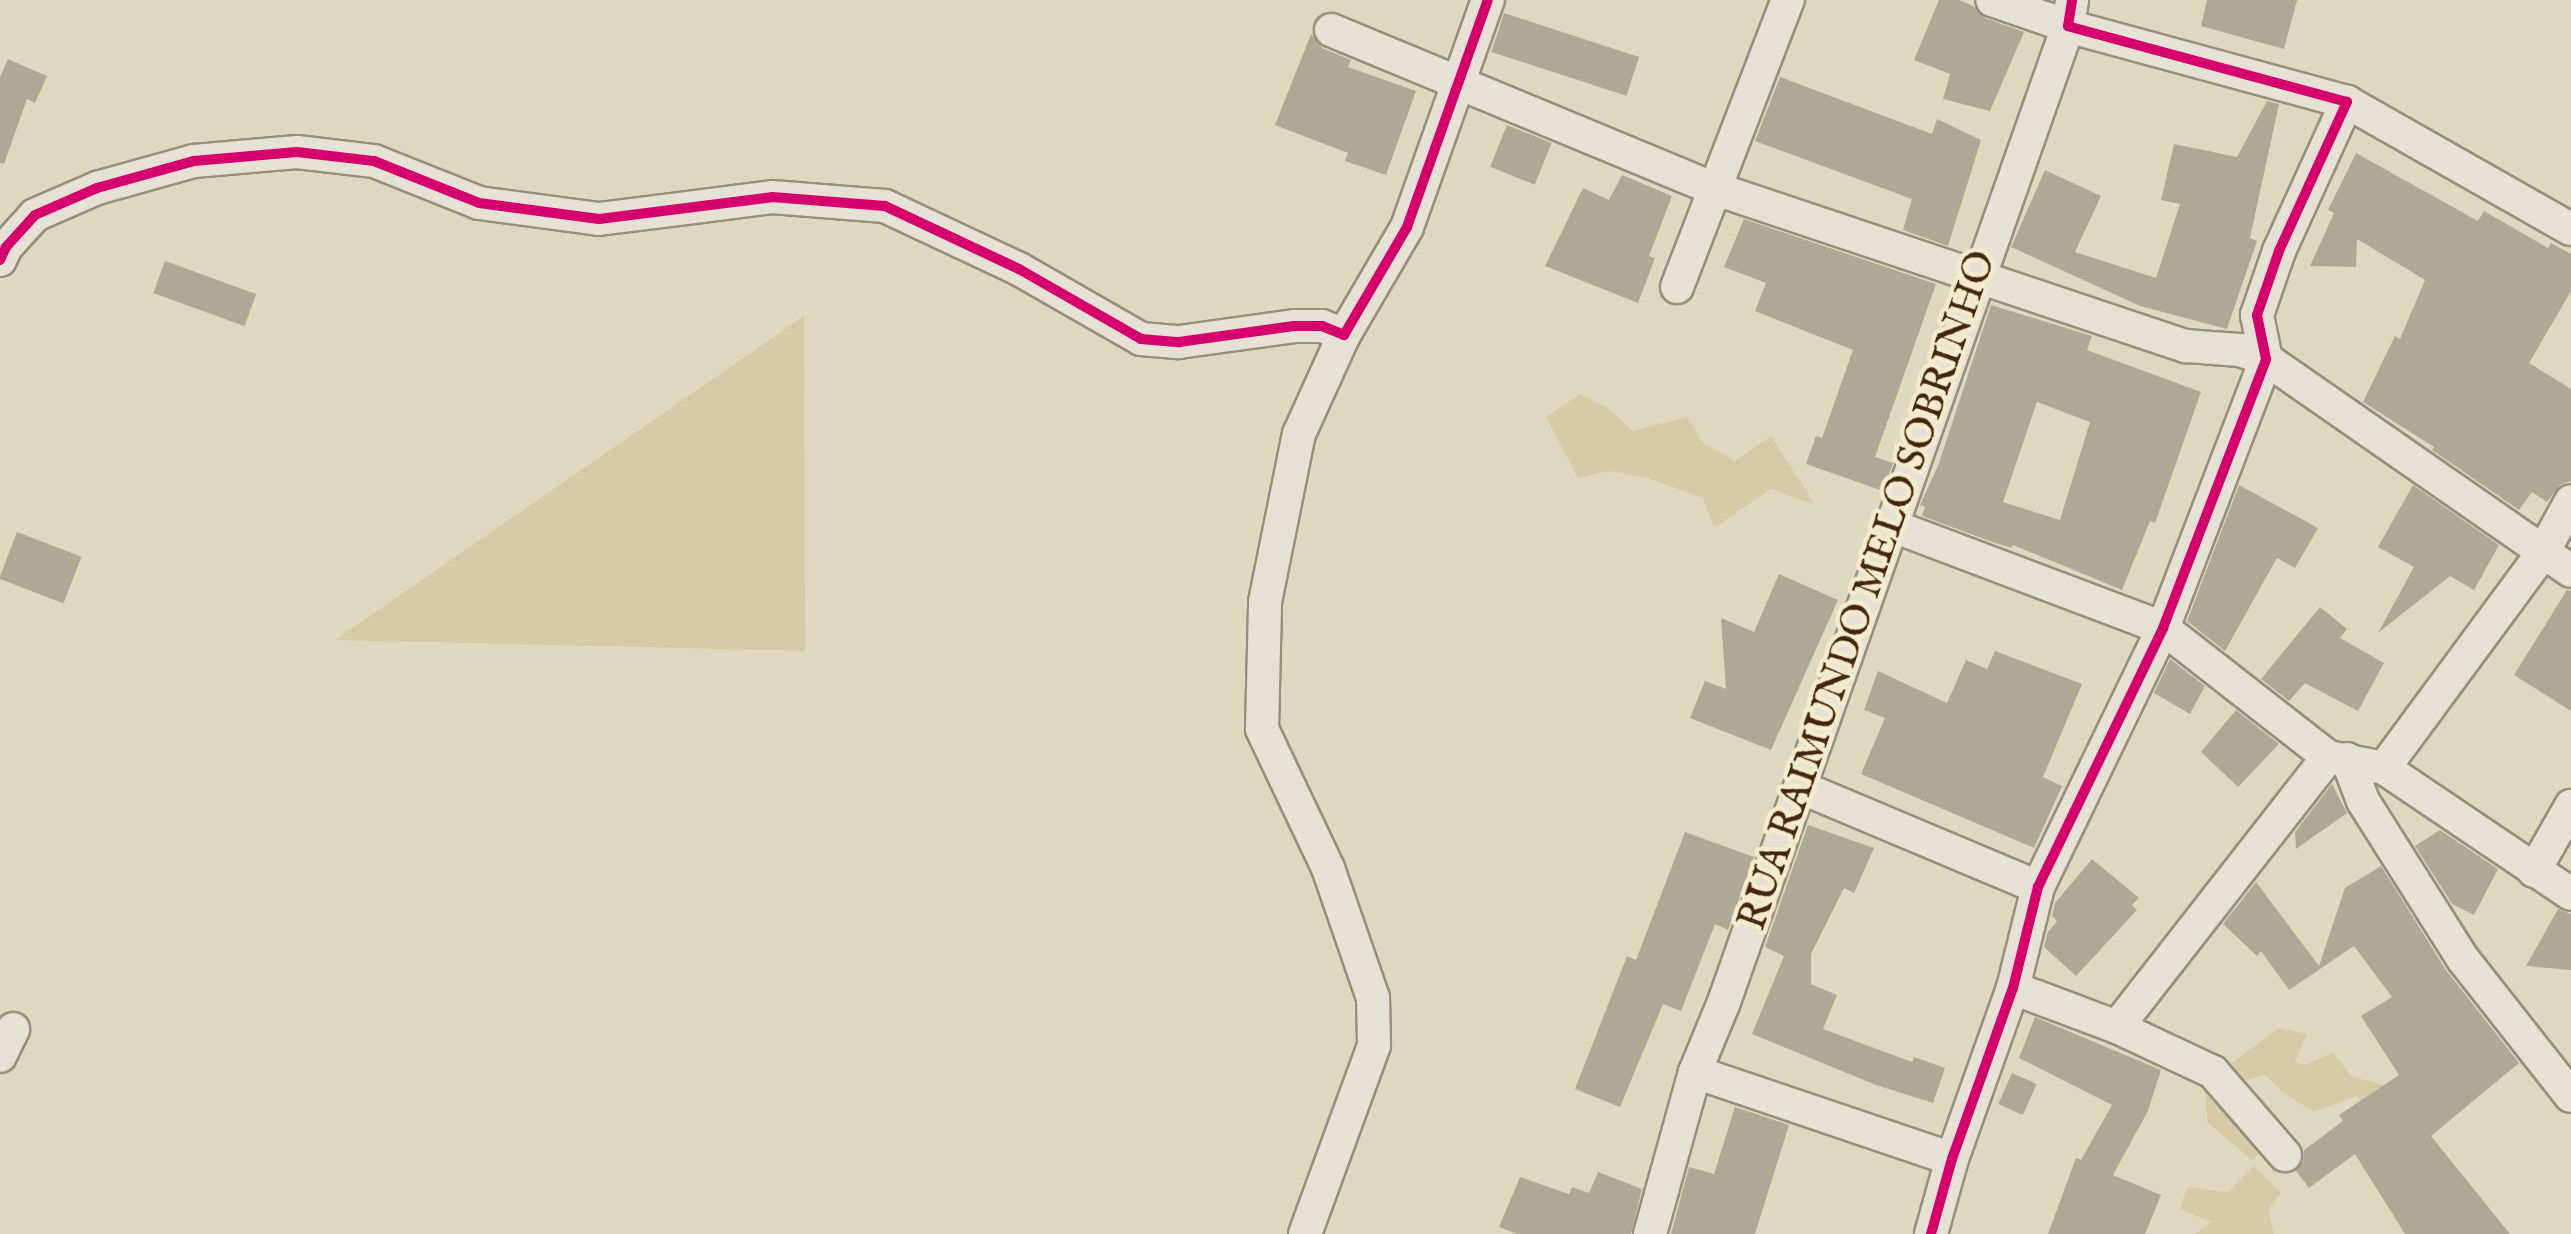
<!DOCTYPE html>
<style>
body{margin:0}
#map{position:relative;width:2571px;height:1234px;overflow:hidden;background:#e0d8be;font-family:"IM FELL English",serif}
div>[style]{position:absolute}
.green>*{inset:0;background:#d7cba7}
.building>*{inset:0;background:#b0a896;transform-origin:0 0}
.roads{filter:drop-shadow(2px 0 #978f7d) drop-shadow(-2px 0 #978f7d) drop-shadow(0 2px #978f7d) drop-shadow(0 -2px #978f7d)}
.minor>*{height:32px;margin:-16px;padding:0 16px;transform-origin:16px;border-radius:16px;background:#e5e2d5}
.cycleway>*{height:10px;margin:-5px;padding:0 5px;transform-origin:5px;border-radius:5px;background:#d6006c}
span{translate:-50% -50%;white-space:nowrap;text-align:center;line-height:1.15;-webkit-text-stroke:9px #f3ebcc;paint-order:stroke}
.street-label{font-size:40px;color:#43260d}
</style>
<div id="map">
<div class="green">
<div style="clip-path:polygon(804px 316px,805px 651px,335px 640px)"></div>
<div style="clip-path:polygon(1580px 394px,1609px 409px,1633px 431px,1688px 417px,1702px 442px,1735px 461px,1771px 436px,1815px 505px,1771px 489px,1714px 528px,1703px 498px,1647px 478px,1609px 471px,1578px 478px,1546px 417px)"></div>
<div style="clip-path:polygon(2279px 1028px,2307px 1034px,2295px 1062px,2306px 1065px,2333px 1052px,2351px 1076px,2389px 1087px,2398px 1132px,2356px 1096px,2314px 1112px,2285px 1094px,2265px 1075px,2243px 1081px,2280px 1135px,2252px 1160px,2207px 1122px,2205px 1083px)"></div>
<div style="clip-path:polygon(2254px 1166px,2281px 1193px,2268px 1210px,2274px 1234px,2195px 1234px,2211px 1222px,2180px 1209px,2187px 1187px,2228px 1192px)"></div>
</div>
<div class="building">
<div style="clip-path:polygon(1939px 0,1959px 0,1973px 6px,1985px 18px,2024px 32px,1990px 111px,1943px 99px,1950px 74px,1914px 60px)"></div>
<div style="clip-path:polygon(2207px 0,2297px 0,2284px 49px,2201px 26px)"></div>
<div style="left:1504px;top:13px;width:142px;height:41px;rotate:18deg"></div>
<div style="clip-path:polygon(1311px 34px,1322px 48px,1351px 60px,1348px 67px,1416px 91px,1386px 175px,1345px 161px,1348px 153px,1275px 125px)"></div>
<div style="clip-path:polygon(8px 59px,47px 76px,35px 103px,27px 99px,4px 164px,0 163px,0 77px)"></div>
<div style="clip-path:polygon(1780px 77px,1932px 134px,1937px 119px,1981px 140px,1948px 246px,1903px 230px,1912px 199px,1755px 141px)"></div>
<div style="clip-path:polygon(2267px 101px,2279px 104px,2250px 238px,2257px 241px,2227px 329px,2140px 306px,2011px 247px,2045px 170px,2101px 196px,2075px 252px,2156px 278px,2180px 204px,2161px 200px,2174px 144px,2237px 157px)"></div>
<div style="left:1507px;top:125px;width:48px;height:45px;rotate:22deg"></div>
<div style="clip-path:polygon(2356px 153px,2478px 221px,2484px 211px,2548px 248px,2551px 243px,2571px 254px,2571px 291px,2529px 363px,2571px 389px,2571px 481px,2560px 485px,2547px 502px,2532px 492px,2519px 510px,2432px 450px,2434px 447px,2363px 402px,2395px 336px,2400px 339px,2425px 280px,2357px 239px,2356px 267px,2310px 266px,2334px 213px,2328px 210px)"></div>
<div style="clip-path:polygon(1622px 175px,1672px 196px,1649px 256px,1655px 258px,1638px 303px,1545px 266px,1583px 188px,1609px 200px)"></div>
<div style="clip-path:polygon(1744px 219px,1936px 284px,1875px 457px,1893px 463px,1883px 491px,1806px 464px,1816px 436px,1822px 438px,1853px 350px,1755px 311px,1766px 283px,1724px 267px)"></div>
<div style="left:165px;top:261px;width:97px;height:34px;rotate:20deg"></div>
<div style="clip-path:polygon(evenodd,1991px 305px,2092px 336px,2087px 350px,2201px 392px,2155px 523px,2150px 521px,2122px 590px,2013px 545px,2012px 548px,1992px 542px,1922px 516px,1925px 507px,1920px 505px,1938px 466px,1991px 305px,2037px 402px,2090px 422px,2060px 520px,2003px 502px,2037px 402px)"></div>
<div style="clip-path:polygon(2239px 485px,2318px 528px,2295px 568px,2277px 558px,2225px 651px,2187px 621px)"></div>
<div style="clip-path:polygon(2413px 485px,2499px 545px,2474px 590px,2450px 576px,2378px 633px,2414px 567px,2378px 547px)"></div>
<div style="left:17px;top:532px;width:69px;height:50px;rotate:21deg"></div>
<div style="clip-path:polygon(1779px 574px,1838px 600px,1771px 750px,1690px 718px,1705px 681px,1726px 689px,1721px 618px,1754px 632px)"></div>
<div style="clip-path:polygon(2567px 590px,2571px 591px,2571px 711px,2514px 675px)"></div>
<div style="clip-path:polygon(2320px 607px,2347px 629px,2340px 638px,2384px 663px,2358px 711px,2305px 683px,2289px 701px,2261px 679px)"></div>
<div style="clip-path:polygon(1995px 651px,2082px 684px,2043px 777px,2062px 786px,2034px 848px,1861px 774px,1885px 718px,1864px 710px,1878px 671px,1947px 703px,1966px 660px,1987px 669px)"></div>
<div style="clip-path:polygon(2170px 659px,2205px 686px,2190px 714px,2154px 693px)"></div>
<div style="clip-path:polygon(2236px 710px,2279px 744px,2238px 787px,2201px 752px)"></div>
<div style="clip-path:polygon(2332px 784px,2347px 813px,2296px 849px,2295px 832px)"></div>
<div style="clip-path:polygon(1808px 825px,1874px 848px,1854px 893px,1844px 888px,1811px 954px,1811px 984px,1837px 995px,1823px 1029px,1912px 1062px,1914px 1057px,1945px 1068px,1933px 1103px,1876px 1085px,1752px 1034px,1784px 956px,1765px 947px)"></div>
<div style="clip-path:polygon(2440px 830px,2498px 869px,2474px 915px,2452px 904px,2415px 846px)"></div>
<div style="clip-path:polygon(1685px 832px,1754px 857px,1728px 930px,1715px 924px,1681px 1011px,1663px 1004px,1620px 1107px,1575px 1089px,1627px 956px,1636px 960px)"></div>
<div style="clip-path:polygon(2092px 859px,2139px 898px,2132px 905px,2137px 910px,2076px 976px,2044px 947px,2048px 932px,2057px 921px,2052px 916px,2055px 903px)"></div>
<div style="clip-path:polygon(2381px 866px,2446px 970px,2519px 1063px,2431px 1136px,2510px 1234px,2405px 1234px,2355px 1154px,2309px 1188px,2296px 1171px,2303px 1162px,2304px 1150px,2343px 1121px,2339px 1115px,2399px 1075px,2361px 1016px,2392px 997px,2354px 946px,2289px 990px,2261px 951px,2257px 956px,2223px 924px,2256px 882px,2319px 966px,2345px 888px)"></div>
<div style="clip-path:polygon(2558px 909px,2571px 914px,2571px 970px,2526px 966px)"></div>
<div style="clip-path:polygon(2035px 1017px,2161px 1070px,2148px 1111px,2113px 1175px,2161px 1195px,2145px 1234px,2048px 1234px,2076px 1158px,2081px 1160px,2112px 1105px,2019px 1058px)"></div>
<div style="left:2012px;top:1073px;width:27px;height:34px;rotate:24deg"></div>
<div style="clip-path:polygon(1735px 1107px,1789px 1125px,1755px 1234px,1671px 1234px,1689px 1167px,1714px 1174px)"></div>
<div style="clip-path:polygon(1598px 1172px,1642px 1189px,1631px 1234px,1517px 1234px,1499px 1227px,1520px 1177px,1569px 1194px,1572px 1187px,1589px 1193px)"></div>
</div>
<div class="roads">
<div class="minor">
<div style="left:1331px;top:30px;width:413px;rotate:22.5deg"></div>
<div style="left:1713px;top:188px;width:499px;rotate:18.5deg"></div>
<div style="left:2186px;top:346px;width:54px;rotate:4.2deg"></div>
<div style="left:2240px;top:350px;width:28px;rotate:19deg"></div>
<div style="left:2266px;top:359px;width:371px;rotate:34.8deg"></div>
<div style="left:2347px;top:102px;width:257px;rotate:29.6deg"></div>
<div style="left:0;top:260px;width:14px;rotate:-65deg"></div>
<div style="left:6px;top:247px;width:43px;rotate:-47.8deg"></div>
<div style="left:35px;top:215px;width:68px;rotate:-23.5deg"></div>
<div style="left:97px;top:188px;width:101px;rotate:-15.6deg"></div>
<div style="left:194px;top:161px;width:103px;rotate:-5deg"></div>
<div style="left:297px;top:152px;width:78px;rotate:6.7deg"></div>
<div style="left:374px;top:161px;width:113px;rotate:21.8deg"></div>
<div style="left:479px;top:203px;width:121px;rotate:7.6deg"></div>
<div style="left:599px;top:219px;width:174px;rotate:-7.2deg"></div>
<div style="left:772px;top:197px;width:113px;rotate:4.6deg"></div>
<div style="left:885px;top:206px;width:148px;rotate:25.2deg"></div>
<div style="left:1019px;top:269px;width:141px;rotate:29.8deg"></div>
<div style="left:1141px;top:339px;width:38px;rotate:5deg"></div>
<div style="left:1179px;top:342px;width:116px;rotate:-7.9deg"></div>
<div style="left:1294px;top:326px;width:28px"></div>
<div style="left:1322px;top:326px;width:24px;rotate:22deg"></div>
<div style="left:1344px;top:335px;width:125px;rotate:-59.7deg"></div>
<div style="left:1407px;top:227px;width:241px;rotate:-70.4deg"></div>
<div style="left:1677px;top:287px;width:308px;rotate:-68.9deg"></div>
<div style="left:1893px;top:526px;width:289px;rotate:20.7deg"></div>
<div style="left:2163px;top:628px;width:209px;rotate:38deg"></div>
<div style="left:2328px;top:757px;width:57px;rotate:11.1deg"></div>
<div style="left:2384px;top:768px;width:225px;rotate:34deg"></div>
<div style="left:2347px;top:759px;width:45px;rotate:69.1deg"></div>
<div style="left:2363px;top:801px;width:187px;rotate:57.7deg"></div>
<div style="left:2463px;top:959px;width:174px;rotate:51.8deg"></div>
<div style="left:2384px;top:768px;width:266px;rotate:-53.6deg"></div>
<div style="left:2542px;top:554px;width:60px;rotate:-61.3deg"></div>
<div style="left:1800px;top:787px;width:258px;rotate:22.8deg"></div>
<div style="left:2534px;top:871px;width:75px;rotate:-60.4deg"></div>
<div style="left:2013px;top:988px;width:111px;rotate:20.6deg"></div>
<div style="left:2117px;top:1027px;width:106px;rotate:25.1deg"></div>
<div style="left:2213px;top:1072px;width:110px;rotate:49.1deg"></div>
<div style="left:2117px;top:1027px;width:343px;rotate:-52deg"></div>
<div style="left:0;top:1056px;width:30px;rotate:-64deg"></div>
<div style="left:1695px;top:1072px;width:271px;rotate:18.7deg"></div>
<div style="left:1305px;top:1234px;width:201px;rotate:-69.9deg"></div>
<div style="left:1374px;top:1045px;width:47px;rotate:-91.2deg"></div>
<div style="left:1373px;top:998px;width:138px;rotate:-109.1deg"></div>
<div style="left:1328px;top:868px;width:154px;rotate:-115.4deg"></div>
<div style="left:1262px;top:729px;width:127px;rotate:-88.6deg"></div>
<div style="left:1265px;top:602px;width:171px;rotate:-78.6deg"></div>
<div style="left:1299px;top:434px;width:109px;rotate:-65.6deg"></div>
<div style="left:1650px;top:1234px;width:168px;rotate:-74.5deg"></div>
<div style="left:1695px;top:1072px;width:76px;rotate:-67.5deg"></div>
<div style="left:1724px;top:1002px;width:1035px;rotate:-70.58deg"></div>
<div style="left:2068px;top:26px;width:80px;rotate:-161.1deg"></div>
<div style="left:1931px;top:1234px;width:78px;rotate:-74.4deg"></div>
<div style="left:1952px;top:1159px;width:182px;rotate:-70.4deg"></div>
<div style="left:2013px;top:988px;width:104px;rotate:-76.1deg"></div>
<div style="left:2038px;top:887px;width:288px;rotate:-64.2deg"></div>
<div style="left:2163px;top:628px;width:288px;rotate:-69deg"></div>
<div style="left:2266px;top:359px;width:45px;rotate:-101.6deg"></div>
<div style="left:2257px;top:315px;width:68px;rotate:-71deg"></div>
<div style="left:2279px;top:251px;width:164px;rotate:-65.5deg"></div>
<div style="left:2347px;top:102px;width:289px;rotate:-164.8deg"></div>
<div style="left:2068px;top:26px;width:26px;rotate:-81deg"></div>
</div>
</div>
<div class="cycleway">
<div style="left:0;top:260px;width:14px;rotate:-65deg"></div>
<div style="left:6px;top:247px;width:43px;rotate:-47.8deg"></div>
<div style="left:35px;top:215px;width:68px;rotate:-23.5deg"></div>
<div style="left:97px;top:188px;width:101px;rotate:-15.6deg"></div>
<div style="left:194px;top:161px;width:103px;rotate:-5deg"></div>
<div style="left:297px;top:152px;width:78px;rotate:6.7deg"></div>
<div style="left:374px;top:161px;width:113px;rotate:21.8deg"></div>
<div style="left:479px;top:203px;width:121px;rotate:7.6deg"></div>
<div style="left:599px;top:219px;width:174px;rotate:-7.2deg"></div>
<div style="left:772px;top:197px;width:113px;rotate:4.6deg"></div>
<div style="left:885px;top:206px;width:148px;rotate:25.2deg"></div>
<div style="left:1019px;top:269px;width:141px;rotate:29.8deg"></div>
<div style="left:1141px;top:339px;width:38px;rotate:5deg"></div>
<div style="left:1179px;top:342px;width:116px;rotate:-7.9deg"></div>
<div style="left:1294px;top:326px;width:28px"></div>
<div style="left:1322px;top:326px;width:24px;rotate:22deg"></div>
<div style="left:1344px;top:335px;width:125px;rotate:-59.7deg"></div>
<div style="left:1407px;top:227px;width:241px;rotate:-70.4deg"></div>
<div style="left:1931px;top:1234px;width:78px;rotate:-74.4deg"></div>
<div style="left:1952px;top:1159px;width:182px;rotate:-70.4deg"></div>
<div style="left:2013px;top:988px;width:104px;rotate:-76.1deg"></div>
<div style="left:2038px;top:887px;width:288px;rotate:-64.2deg"></div>
<div style="left:2163px;top:628px;width:288px;rotate:-69deg"></div>
<div style="left:2266px;top:359px;width:45px;rotate:-101.6deg"></div>
<div style="left:2257px;top:315px;width:68px;rotate:-71deg"></div>
<div style="left:2279px;top:251px;width:164px;rotate:-65.5deg"></div>
<div style="left:2347px;top:102px;width:289px;rotate:-164.8deg"></div>
<div style="left:2068px;top:26px;width:26px;rotate:-81deg"></div>
</div>
<div class="street-label">
<span style="left:1869px;top:591px;rotate:-71deg">RUA RAIMUNDO MELO SOBRINHO</span>
</div>
</div>
